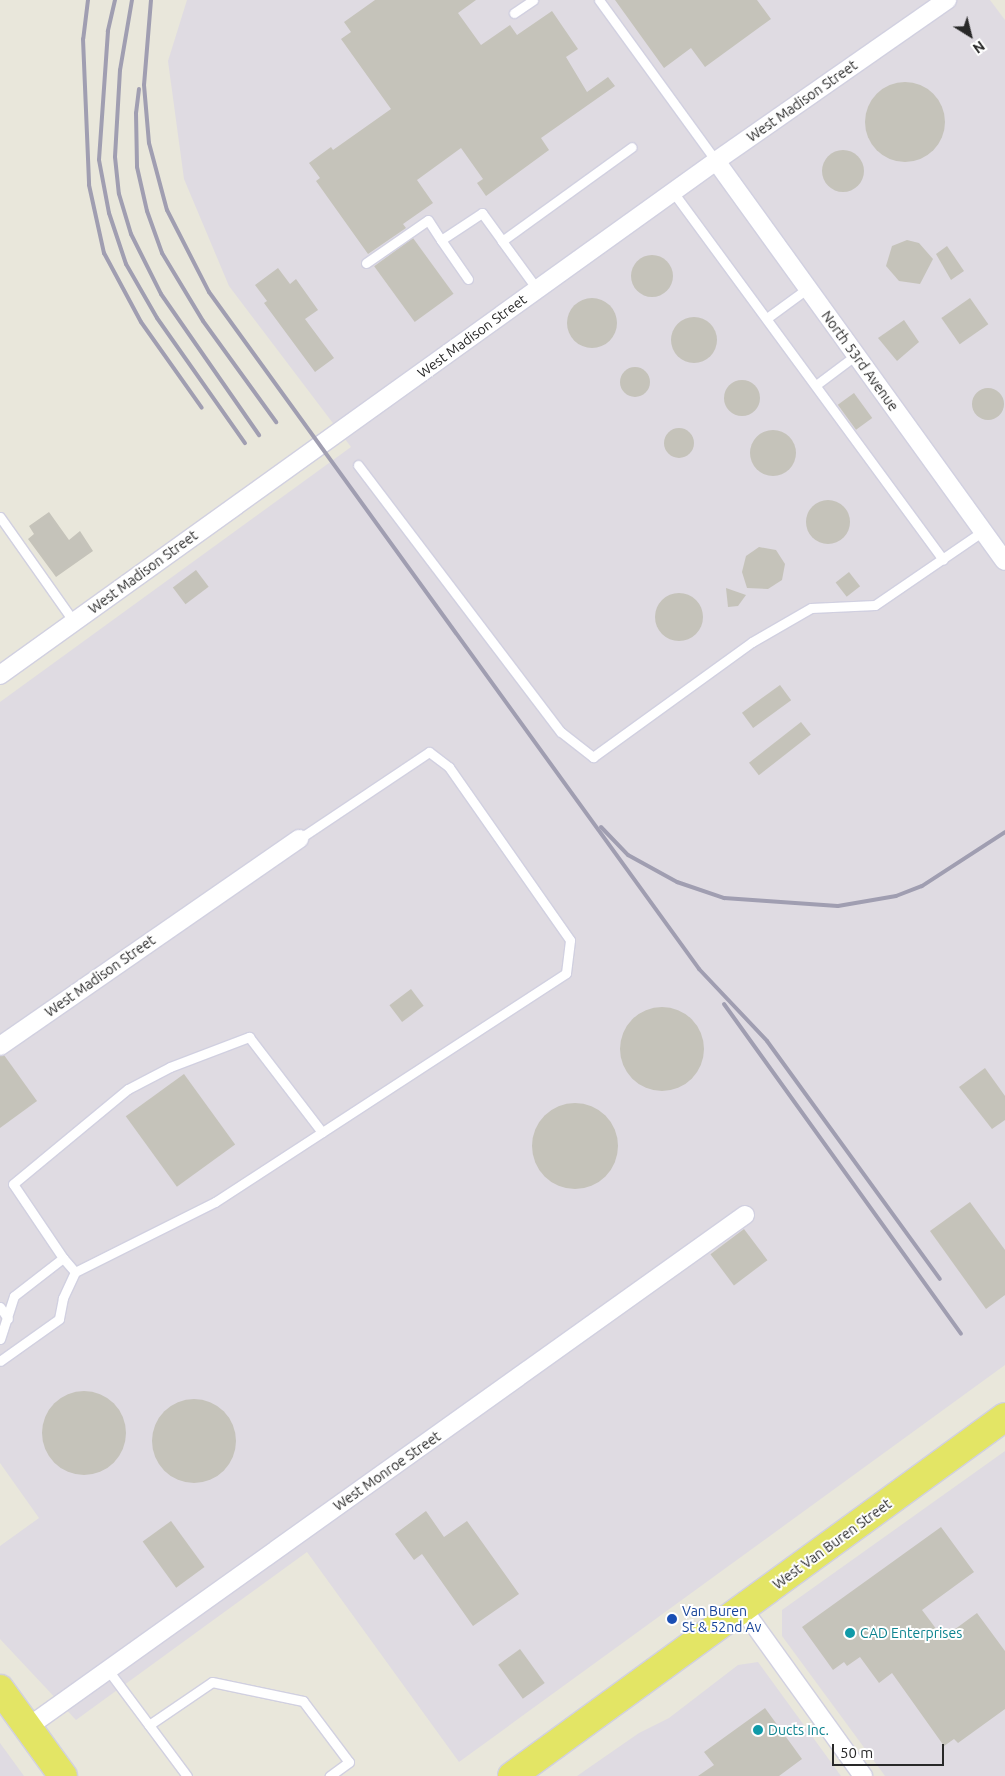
<!DOCTYPE html>
<style>
body{margin:0}
#map{position:relative;width:1005px;height:1776px;overflow:hidden;background:#e9e7db;font-family:Ubuntu,sans-serif}
div>[style]{position:absolute}
.industrial>*{inset:0;background:#dfdbe2}
.building>*{inset:0;background:#c5c3ba;transform-origin:0 0}
.round{border-radius:50%}
.roads{filter:drop-shadow(1px 0 #d1d0e0) drop-shadow(-1px 0 #d1d0e0) drop-shadow(0 1px #d1d0e0) drop-shadow(0 -1px #d1d0e0)}
.lane>*{height:9px;margin:-4.5px;padding:0 4.5px;transform-origin:4.5px;border-radius:4.5px;background:#fff}
.street>*{height:18px;margin:-9px;padding:0 9px;transform-origin:9px;border-radius:9px;background:#fff}
.primary>*{height:28px;margin:-14px;padding:0 14px;transform-origin:14px;border-radius:14px;background:#e3e565}
.rail>*{height:4px;margin:-2px;padding:0 2px;transform-origin:2px;border-radius:2px;background:#a09eb1}
.dots>*{width:14px;height:14px;translate:-50% -50%;box-sizing:border-box;border:2px solid #fff;border-radius:50%}
span{translate:-50% -50%;white-space:nowrap;text-align:center;line-height:1.15;-webkit-text-stroke:4px #fff;paint-order:stroke}
.street-label{font-size:14px;color:#282828}
.transit-label{font-size:14px;color:#164399}
.left{translate:0 -50%;text-align:left}
.culture-label{font-size:14px;color:#0d838f}
.north{position:absolute;left:945px;top:10px;width:50px;height:50px;-webkit-text-stroke:4px #fff;paint-order:stroke;rotate:144deg;font-size:14px;font-weight:700;line-height:20px;text-align:center;color:#282828}
.north::after{content:'';display:block;margin:auto;width:18px;height:22px;background:#282828;clip-path:polygon(50% 0,100% 100%,50% 72%,0 100%)}
.scale{position:absolute;left:832px;top:1744px;width:112px;height:22px;box-sizing:border-box;border:2px solid #282828;border-top:0;padding-left:6px;font-size:15px;line-height:18px;white-space:nowrap;color:#282828;-webkit-text-stroke:4px #fff;paint-order:stroke}
</style>
<div id="map">
<div class="industrial">
<div style="clip-path:polygon(187px 0,990px 0,1005px 20px,1005px 1365px,459px 1762px,307px 1552px,76px 1720px,0 1639px,0 1546px,39px 1518px,0 1463px,0 702px,351px 447px,229px 286px,184px 179px,168px 61px)"></div>
<div style="clip-path:polygon(1005px 1451px,1005px 1776px,885px 1776px,782px 1636px,782px 1610px)"></div>
<div style="clip-path:polygon(758px 1662px,841px 1776px,577px 1776px,639px 1733px,669px 1718px,738px 1665px)"></div>
<div style="clip-path:polygon(0 1743px,24px 1776px,0 1776px)"></div>
</div>
<div class="building">
<div style="clip-path:polygon(375px 0,476px 0,458px 13px,481px 45px,510px 25px,517px 35px,552px 11px,578px 49px,566px 57px,587px 92px,608px 77px,615px 86px,541px 138px,549px 150px,486px 196px,477px 183px,483px 179px,461px 148px,417px 180px,433px 203px,403px 224px,406px 228px,368px 254px,316px 181px,320px 178px,309px 163px,331px 147px,333px 150px,391px 109px,341px 39px,351px 32px,344px 22px)"></div>
<div style="clip-path:polygon(615px 0,757px 0,771px 19px,705px 67px,691px 48px,664px 68px)"></div>
<div class="round" style="left:865px;top:82px;width:80px;height:80px"></div>
<div class="round" style="left:822px;top:150px;width:42px;height:42px"></div>
<div style="left:413px;top:238px;width:69px;height:48px;rotate:54deg"></div>
<div style="clip-path:polygon(907px 240px,919px 243px,933px 259px,920px 284px,899px 281px,886px 266px,892px 246px)"></div>
<div style="clip-path:polygon(947px 246px,964px 271px,951px 280px,936px 254px)"></div>
<div class="round" style="left:631px;top:255px;width:42px;height:42px"></div>
<div style="clip-path:polygon(278px 268px,290px 284px,296px 279px,318px 310px,305px 319px,334px 358px,315px 372px,264px 303px,267px 301px,255px 285px)"></div>
<div style="left:970px;top:298px;width:32px;height:35px;rotate:55deg"></div>
<div class="round" style="left:567px;top:298px;width:50px;height:50px"></div>
<div class="round" style="left:671px;top:317px;width:46px;height:46px"></div>
<div style="clip-path:polygon(904px 320px,919px 342px,897px 361px,878px 338px)"></div>
<div class="round" style="left:620px;top:367px;width:30px;height:30px"></div>
<div class="round" style="left:724px;top:380px;width:36px;height:36px"></div>
<div class="round" style="left:972px;top:388px;width:32px;height:32px"></div>
<div style="left:854px;top:393px;width:31px;height:20px;rotate:54deg"></div>
<div class="round" style="left:664px;top:428px;width:30px;height:30px"></div>
<div class="round" style="left:750px;top:430px;width:46px;height:46px"></div>
<div class="round" style="left:806px;top:500px;width:44px;height:44px"></div>
<div style="clip-path:polygon(49px 512px,69px 540px,80px 531px,93px 551px,56px 577px,28px 539px,34px 534px,29px 526px)"></div>
<div style="clip-path:polygon(759px 547px,776px 550px,785px 564px,782px 580px,768px 589px,747px 588px,742px 572px,746px 556px)"></div>
<div style="left:196px;top:570px;width:21px;height:29px;rotate:53deg"></div>
<div style="left:849px;top:572px;width:18px;height:17px;rotate:52deg"></div>
<div style="clip-path:polygon(726px 588px,746px 595px,738px 606px,728px 607px)"></div>
<div class="round" style="left:655px;top:593px;width:48px;height:48px"></div>
<div style="left:780px;top:685px;width:19px;height:47px;rotate:54deg"></div>
<div style="left:801px;top:722px;width:16px;height:66px;rotate:52deg"></div>
<div style="left:411px;top:989px;width:21px;height:27px;rotate:53deg"></div>
<div class="round" style="left:620px;top:1007px;width:84px;height:84px"></div>
<div style="clip-path:polygon(4px 1055px,37px 1101px,0 1128px,0 1056px)"></div>
<div style="clip-path:polygon(985px 1068px,1005px 1096px,1005px 1120px,992px 1129px,959px 1087px)"></div>
<div style="left:184px;top:1074px;width:87px;height:72px;rotate:54deg"></div>
<div class="round" style="left:532px;top:1103px;width:86px;height:86px"></div>
<div style="clip-path:polygon(970px 1202px,1005px 1250px,1005px 1295px,986px 1309px,930px 1231px)"></div>
<div style="left:744px;top:1229px;width:39px;height:42px;rotate:53deg"></div>
<div class="round" style="left:42px;top:1391px;width:84px;height:84px"></div>
<div class="round" style="left:152px;top:1399px;width:84px;height:84px"></div>
<div style="clip-path:polygon(426px 1511px,444px 1537px,467px 1521px,519px 1594px,473px 1626px,422px 1554px,414px 1560px,395px 1534px)"></div>
<div style="left:171px;top:1521px;width:57px;height:35px;rotate:54deg"></div>
<div style="clip-path:polygon(941px 1527px,974px 1572px,922px 1610px,943px 1638px,977px 1613px,1005px 1651px,1005px 1709px,958px 1743px,954px 1739px,944px 1746px,892px 1673px,879px 1683px,860px 1657px,847px 1666px,844px 1662px,833px 1670px,802px 1627px)"></div>
<div style="left:520px;top:1649px;width:42px;height:27px;rotate:54deg"></div>
<div style="clip-path:polygon(765px 1708px,802px 1759px,779px 1776px,698px 1776px,714px 1765px,704px 1752px)"></div>
</div>
<div class="roads">
<div class="lane">
<div style="left:599px;top:0;width:199px;rotate:54deg"></div>
<div style="left:514px;top:13px;width:23px;rotate:-34deg"></div>
<div style="left:673px;top:192px;width:456px;rotate:53.7deg"></div>
<div style="left:366px;top:263px;width:75px;rotate:-34.7deg"></div>
<div style="left:428px;top:220px;width:24px;rotate:57deg"></div>
<div style="left:468px;top:279px;width:47px;rotate:-124.7deg"></div>
<div style="left:441px;top:240px;width:49px;rotate:-33.4deg"></div>
<div style="left:482px;top:213px;width:34px;rotate:54deg"></div>
<div style="left:537px;top:289px;width:59px;rotate:-126.1deg"></div>
<div style="left:502px;top:241px;width:160px;rotate:-35.9deg"></div>
<div style="left:767px;top:318px;width:51px;rotate:-36.2deg"></div>
<div style="left:816px;top:385px;width:50px;rotate:-36.9deg"></div>
<div style="left:358px;top:465px;width:335px;rotate:52.8deg"></div>
<div style="left:561px;top:732px;width:41px;rotate:38deg"></div>
<div style="left:593px;top:757px;width:196px;rotate:-35.9deg"></div>
<div style="left:752px;top:642px;width:68px;rotate:-30deg"></div>
<div style="left:811px;top:608px;width:64px;rotate:-2.7deg"></div>
<div style="left:875px;top:605px;width:131px;rotate:-34.4deg"></div>
<div style="left:0;top:517px;width:128px;rotate:54.8deg"></div>
<div style="left:63px;top:1258px;width:89px;rotate:-124deg"></div>
<div style="left:13px;top:1184px;width:149px;rotate:-39.6deg"></div>
<div style="left:128px;top:1089px;width:47px;rotate:-27.6deg"></div>
<div style="left:170px;top:1067px;width:85px;rotate:-20.8deg"></div>
<div style="left:249px;top:1037px;width:120px;rotate:52.5deg"></div>
<div style="left:75px;top:1272px;width:157px;rotate:-26.6deg"></div>
<div style="left:215px;top:1202px;width:419px;rotate:-33.1deg"></div>
<div style="left:566px;top:973px;width:33px;rotate:-83deg"></div>
<div style="left:570px;top:940px;width:211px;rotate:-125deg"></div>
<div style="left:449px;top:767px;width:25px;rotate:-143deg"></div>
<div style="left:429px;top:752px;width:156px;rotate:146.2deg"></div>
<div style="left:0;top:1307px;width:14px;rotate:56deg"></div>
<div style="left:0;top:1339px;width:45px;rotate:-72deg"></div>
<div style="left:14px;top:1296px;width:62px;rotate:-37.8deg"></div>
<div style="left:63px;top:1258px;width:18px;rotate:49deg"></div>
<div style="left:75px;top:1272px;width:29px;rotate:115deg"></div>
<div style="left:63px;top:1298px;width:21px;rotate:101deg"></div>
<div style="left:59px;top:1319px;width:72px;rotate:144.6deg"></div>
<div style="left:108px;top:1670px;width:132px;rotate:53.3deg"></div>
<div style="left:149px;top:1725px;width:76px;rotate:-34.3deg"></div>
<div style="left:212px;top:1682px;width:93px;rotate:11.8deg"></div>
<div style="left:303px;top:1701px;width:76px;rotate:53deg"></div>
<div style="left:349px;top:1762px;width:24px;rotate:144deg"></div>
</div>
<div class="street">
<div style="left:716px;top:161px;width:493px;rotate:54.2deg"></div>
<div style="left:0;top:675px;width:881px;rotate:-35.67deg"></div>
<div style="left:716px;top:161px;width:282px;rotate:-34.9deg"></div>
<div style="left:0;top:1046px;width:364px;rotate:-34.7deg"></div>
<div style="left:743px;top:1609px;width:206px;rotate:54.3deg"></div>
<div style="left:28px;top:1727px;width:881px;rotate:-35.53deg"></div>
</div>
<div class="primary">
<div style="left:0;top:1689px;width:107px;rotate:54.1deg"></div>
<div style="left:512px;top:1776px;width:610px;rotate:-36.06deg"></div>
</div>
</div>
<div class="rail">
<div style="left:88px;top:0;width:39px;rotate:97deg"></div>
<div style="left:83px;top:39px;width:146px;rotate:87.6deg"></div>
<div style="left:89px;top:185px;width:70px;rotate:77.6deg"></div>
<div style="left:104px;top:253px;width:78px;rotate:61.8deg"></div>
<div style="left:141px;top:322px;width:105px;rotate:54.7deg"></div>
<div style="left:115px;top:0;width:32px;rotate:103deg"></div>
<div style="left:108px;top:31px;width:129px;rotate:94deg"></div>
<div style="left:99px;top:160px;width:54px;rotate:79.3deg"></div>
<div style="left:109px;top:213px;width:54px;rotate:71.6deg"></div>
<div style="left:126px;top:264px;width:62px;rotate:60.1deg"></div>
<div style="left:157px;top:318px;width:153px;rotate:54.9deg"></div>
<div style="left:132px;top:0;width:71px;rotate:99.7deg"></div>
<div style="left:120px;top:70px;width:87px;rotate:93.3deg"></div>
<div style="left:115px;top:157px;width:37px;rotate:84deg"></div>
<div style="left:119px;top:194px;width:42px;rotate:73.3deg"></div>
<div style="left:131px;top:234px;width:67px;rotate:63.4deg"></div>
<div style="left:161px;top:294px;width:172px;rotate:55.2deg"></div>
<div style="left:151px;top:0;width:85px;rotate:94.7deg"></div>
<div style="left:144px;top:85px;width:58px;rotate:85.1deg"></div>
<div style="left:149px;top:143px;width:69px;rotate:75deg"></div>
<div style="left:167px;top:210px;width:92px;rotate:62.9deg"></div>
<div style="left:209px;top:292px;width:836px;rotate:54.1deg"></div>
<div style="left:699px;top:969px;width:99px;rotate:46.6deg"></div>
<div style="left:767px;top:1041px;width:294px;rotate:54deg"></div>
<div style="left:139px;top:89px;width:24px;rotate:97deg"></div>
<div style="left:136px;top:113px;width:54px;rotate:88.9deg"></div>
<div style="left:137px;top:167px;width:45px;rotate:77.2deg"></div>
<div style="left:147px;top:211px;width:45px;rotate:70.3deg"></div>
<div style="left:162px;top:253px;width:79px;rotate:58.9deg"></div>
<div style="left:203px;top:321px;width:125px;rotate:54.1deg"></div>
<div style="left:601px;top:827px;width:39px;rotate:46deg"></div>
<div style="left:628px;top:855px;width:56px;rotate:28.9deg"></div>
<div style="left:677px;top:882px;width:50px;rotate:18.8deg"></div>
<div style="left:724px;top:898px;width:114px;rotate:4deg"></div>
<div style="left:838px;top:906px;width:59px;rotate:-9.8deg"></div>
<div style="left:896px;top:896px;width:28px;rotate:-21deg"></div>
<div style="left:922px;top:886px;width:99px;rotate:-33deg"></div>
<div style="left:724px;top:1004px;width:406px;rotate:54.3deg"></div>
</div>
<div class="dots">
<div style="left:672px;top:1619px;background:#1a4fb4"></div>
<div style="left:850px;top:1633px;background:#0f9aa8"></div>
<div style="left:758px;top:1730px;background:#0f9aa8"></div>
</div>
<div class="street-label">
<span style="left:802px;top:101px;rotate:-35deg">West Madison Street</span>
<span style="left:472px;top:336px;rotate:-36deg">West Madison Street</span>
<span style="left:860px;top:361px;rotate:54deg">North 53rd Avenue</span>
<span style="left:143px;top:572px;rotate:-36deg">West Madison Street</span>
<span style="left:100px;top:976px;rotate:-35deg">West Madison Street</span>
<span style="left:387px;top:1471px;rotate:-35deg">West Monroe Street</span>
<span style="left:832px;top:1544px;rotate:-36deg">West Van Buren Street</span>
</div>
<div class="transit-label">
<span class="left" style="left:682px;top:1619px">Van Buren<br>St &amp; 52nd Av</span>
</div>
<div class="culture-label">
<span class="left" style="left:860px;top:1633px">CAD Enterprises</span>
<span class="left" style="left:768px;top:1730px">Ducts Inc.</span>
</div>
<div class="north">N</div>
<div class="scale">50 m</div>
</div>
